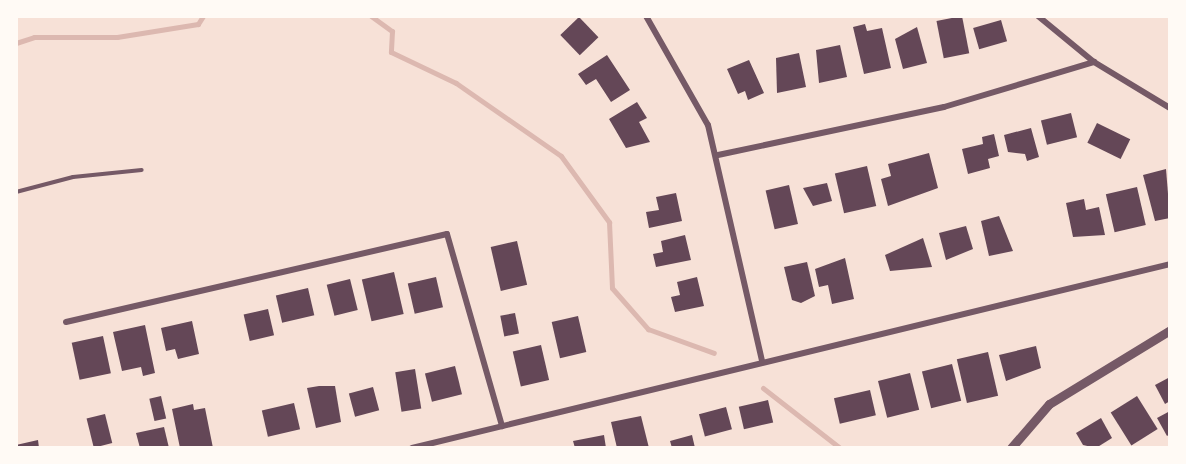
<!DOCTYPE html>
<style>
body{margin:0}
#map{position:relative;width:1186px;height:464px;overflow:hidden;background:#f7e1d7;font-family:Signika,sans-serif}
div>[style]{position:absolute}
.stream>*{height:5px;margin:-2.5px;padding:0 2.5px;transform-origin:2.5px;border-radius:2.5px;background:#dcb8b0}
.building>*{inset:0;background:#644757;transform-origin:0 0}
.service>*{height:4px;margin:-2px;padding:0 2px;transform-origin:2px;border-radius:2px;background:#755966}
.minor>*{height:6px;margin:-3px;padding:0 3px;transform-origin:3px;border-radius:3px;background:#755966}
.tertiary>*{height:9px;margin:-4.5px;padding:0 4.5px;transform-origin:4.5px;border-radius:4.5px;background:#755966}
span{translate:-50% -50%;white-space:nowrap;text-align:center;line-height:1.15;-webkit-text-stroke:4.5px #fffaf5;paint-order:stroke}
.frame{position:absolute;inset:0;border:18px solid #fffaf5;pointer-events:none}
</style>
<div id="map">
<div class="stream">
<div style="left:371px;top:16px;width:26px;rotate:36deg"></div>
<div style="left:392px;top:31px;width:21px;rotate:93deg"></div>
<div style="left:391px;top:52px;width:72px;rotate:25.5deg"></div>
<div style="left:456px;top:83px;width:128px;rotate:34.8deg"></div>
<div style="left:561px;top:156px;width:82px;rotate:54deg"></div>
<div style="left:609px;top:222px;width:66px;rotate:87.4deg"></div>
<div style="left:612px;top:288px;width:55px;rotate:48.7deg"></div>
<div style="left:648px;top:329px;width:70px;rotate:20deg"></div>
<div style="left:16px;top:43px;width:19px;rotate:-18deg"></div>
<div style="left:34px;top:37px;width:83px"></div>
<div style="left:117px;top:37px;width:82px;rotate:-9.1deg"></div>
<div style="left:198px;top:24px;width:9px;rotate:-58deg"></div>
<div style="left:763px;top:388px;width:98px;rotate:37.9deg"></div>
</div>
<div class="building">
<div style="left:962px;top:16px;width:38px;height:26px;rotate:79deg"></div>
<div style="left:579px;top:17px;width:28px;height:26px;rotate:46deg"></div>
<div style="left:1001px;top:20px;width:22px;height:29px;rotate:74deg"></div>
<div style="clip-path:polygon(865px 24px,867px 31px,882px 28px,891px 68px,864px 74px,853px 27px)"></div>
<div style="clip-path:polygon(917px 27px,927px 63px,903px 69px,895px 39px)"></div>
<div style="clip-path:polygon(840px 45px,847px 77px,819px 83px,816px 50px)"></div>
<div style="clip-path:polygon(799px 53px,806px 87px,777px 93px,776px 58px)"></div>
<div style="clip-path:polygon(607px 55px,630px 90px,611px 102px,596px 79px,586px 85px,578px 74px)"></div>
<div style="clip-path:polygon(749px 60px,764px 93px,748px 100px,745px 91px,738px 94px,727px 69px)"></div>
<div style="clip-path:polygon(637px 102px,647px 118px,639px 122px,650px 142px,626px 148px,609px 119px)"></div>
<div style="left:1071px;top:113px;width:25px;height:31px;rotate:76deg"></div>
<div style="left:1097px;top:123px;width:37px;height:22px;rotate:26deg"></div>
<div style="clip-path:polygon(1031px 128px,1039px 157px,1027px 161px,1025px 154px,1008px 152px,1004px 135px)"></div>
<div style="clip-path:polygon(994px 134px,999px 156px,988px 159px,990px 168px,968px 174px,962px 149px,983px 144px,982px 137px)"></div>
<div style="clip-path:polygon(929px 153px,938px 188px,888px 206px,881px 179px,891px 176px,888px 164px)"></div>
<div style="left:867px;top:166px;width:41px;height:33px;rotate:77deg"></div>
<div style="clip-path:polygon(1166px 169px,1170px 218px,1155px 221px,1143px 175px)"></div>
<div style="clip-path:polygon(827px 183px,832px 201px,813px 206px,803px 188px)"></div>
<div style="left:789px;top:185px;width:40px;height:24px;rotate:77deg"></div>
<div style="left:1137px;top:187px;width:39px;height:32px;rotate:77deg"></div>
<div style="clip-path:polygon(676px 193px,682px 221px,649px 228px,646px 212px,659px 210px,656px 197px)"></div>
<div style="clip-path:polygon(1084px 199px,1086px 210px,1099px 207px,1105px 235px,1073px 237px,1066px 203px)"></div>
<div style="clip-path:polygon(999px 216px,1013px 251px,989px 256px,981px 221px)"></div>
<div style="clip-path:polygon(966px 226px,973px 249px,946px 260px,939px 233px)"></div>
<div style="clip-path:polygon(685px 235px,691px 260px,656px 267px,653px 254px,663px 252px,661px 241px)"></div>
<div style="clip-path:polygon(923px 238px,932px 267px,890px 271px,885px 255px)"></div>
<div style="left:517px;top:241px;width:45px;height:27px;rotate:77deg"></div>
<div style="clip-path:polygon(845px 258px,854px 299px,832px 304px,828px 285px,819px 287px,815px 269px)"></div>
<div style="clip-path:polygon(807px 262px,815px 296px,801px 303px,792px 300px,784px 267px)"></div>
<div style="left:394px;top:272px;width:43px;height:33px;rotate:77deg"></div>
<div style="left:436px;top:277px;width:31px;height:29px;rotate:77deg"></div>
<div style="clip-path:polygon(697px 277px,704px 306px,675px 312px,671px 297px,680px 295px,677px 282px)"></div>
<div style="left:350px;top:279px;width:32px;height:24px;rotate:76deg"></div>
<div style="left:308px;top:288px;width:28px;height:33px;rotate:77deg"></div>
<div style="left:268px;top:309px;width:27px;height:25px;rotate:77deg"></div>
<div style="left:515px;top:313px;width:21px;height:15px;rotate:79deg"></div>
<div style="left:578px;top:316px;width:37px;height:27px;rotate:77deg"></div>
<div style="clip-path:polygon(192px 321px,199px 354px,178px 359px,175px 349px,166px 351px,161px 328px)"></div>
<div style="clip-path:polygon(145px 325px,155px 373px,143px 376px,141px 367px,122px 371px,113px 332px)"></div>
<div style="left:103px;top:336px;width:38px;height:32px;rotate:78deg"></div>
<div style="left:541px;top:345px;width:36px;height:29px;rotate:77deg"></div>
<div style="clip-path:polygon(1036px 346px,1041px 368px,1006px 381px,999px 355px)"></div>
<div style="left:988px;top:352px;width:45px;height:32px;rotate:77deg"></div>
<div style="left:952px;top:364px;width:38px;height:31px;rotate:76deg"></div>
<div style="left:455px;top:366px;width:29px;height:31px;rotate:76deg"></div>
<div style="left:415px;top:369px;width:40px;height:20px;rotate:81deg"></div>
<div style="left:910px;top:373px;width:38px;height:33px;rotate:76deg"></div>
<div style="clip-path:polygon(1170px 377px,1170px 401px,1165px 404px,1155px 385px)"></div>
<div style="clip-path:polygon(319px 386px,335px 386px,341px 422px,316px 428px,307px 388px)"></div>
<div style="left:373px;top:387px;width:24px;height:25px;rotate:75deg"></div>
<div style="left:870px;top:390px;width:26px;height:37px;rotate:77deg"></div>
<div style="left:161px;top:396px;width:23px;height:12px;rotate:77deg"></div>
<div style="left:1137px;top:396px;width:39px;height:31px;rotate:58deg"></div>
<div style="left:768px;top:400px;width:23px;height:30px;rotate:77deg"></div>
<div style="left:294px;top:403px;width:27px;height:33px;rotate:77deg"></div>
<div style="clip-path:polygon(193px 404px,194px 410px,205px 408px,213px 448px,180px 448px,172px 409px)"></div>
<div style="left:726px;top:407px;width:23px;height:28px;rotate:75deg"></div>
<div style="clip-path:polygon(1170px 411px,1170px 434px,1167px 436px,1157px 418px)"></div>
<div style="left:105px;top:414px;width:30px;height:19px;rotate:76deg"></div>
<div style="clip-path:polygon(641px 416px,649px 448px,617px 448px,611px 422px)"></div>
<div style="clip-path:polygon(1101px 418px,1112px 438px,1096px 448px,1083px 445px,1076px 433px)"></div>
<div style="clip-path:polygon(164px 427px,169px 448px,140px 448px,136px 433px)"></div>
<div style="clip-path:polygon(604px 435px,606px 448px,575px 448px,573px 441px)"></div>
<div style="clip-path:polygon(692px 435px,695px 448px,672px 448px,670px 441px)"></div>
<div style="clip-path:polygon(38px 440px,39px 448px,16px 448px,16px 445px)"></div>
</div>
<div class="service">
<div style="left:16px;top:192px;width:59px;rotate:-14.7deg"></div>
<div style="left:73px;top:177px;width:69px;rotate:-5.8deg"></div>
</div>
<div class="minor">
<div style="left:646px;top:16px;width:125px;rotate:60.4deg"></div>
<div style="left:708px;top:125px;width:241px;rotate:77.1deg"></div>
<div style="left:1038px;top:16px;width:72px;rotate:39.4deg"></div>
<div style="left:1094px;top:62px;width:89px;rotate:31.2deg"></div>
<div style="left:718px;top:155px;width:231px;rotate:-12deg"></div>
<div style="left:944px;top:107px;width:157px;rotate:-16.7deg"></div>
<div style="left:66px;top:322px;width:391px;rotate:-13deg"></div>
<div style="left:447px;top:234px;width:200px;rotate:74deg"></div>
<div style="left:412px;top:448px;width:780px;rotate:-13.64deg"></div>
</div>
<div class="tertiary">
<div style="left:1011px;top:448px;width:58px;rotate:-49.2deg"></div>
<div style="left:1049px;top:404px;width:142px;rotate:-31.4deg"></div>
</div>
<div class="frame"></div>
</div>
